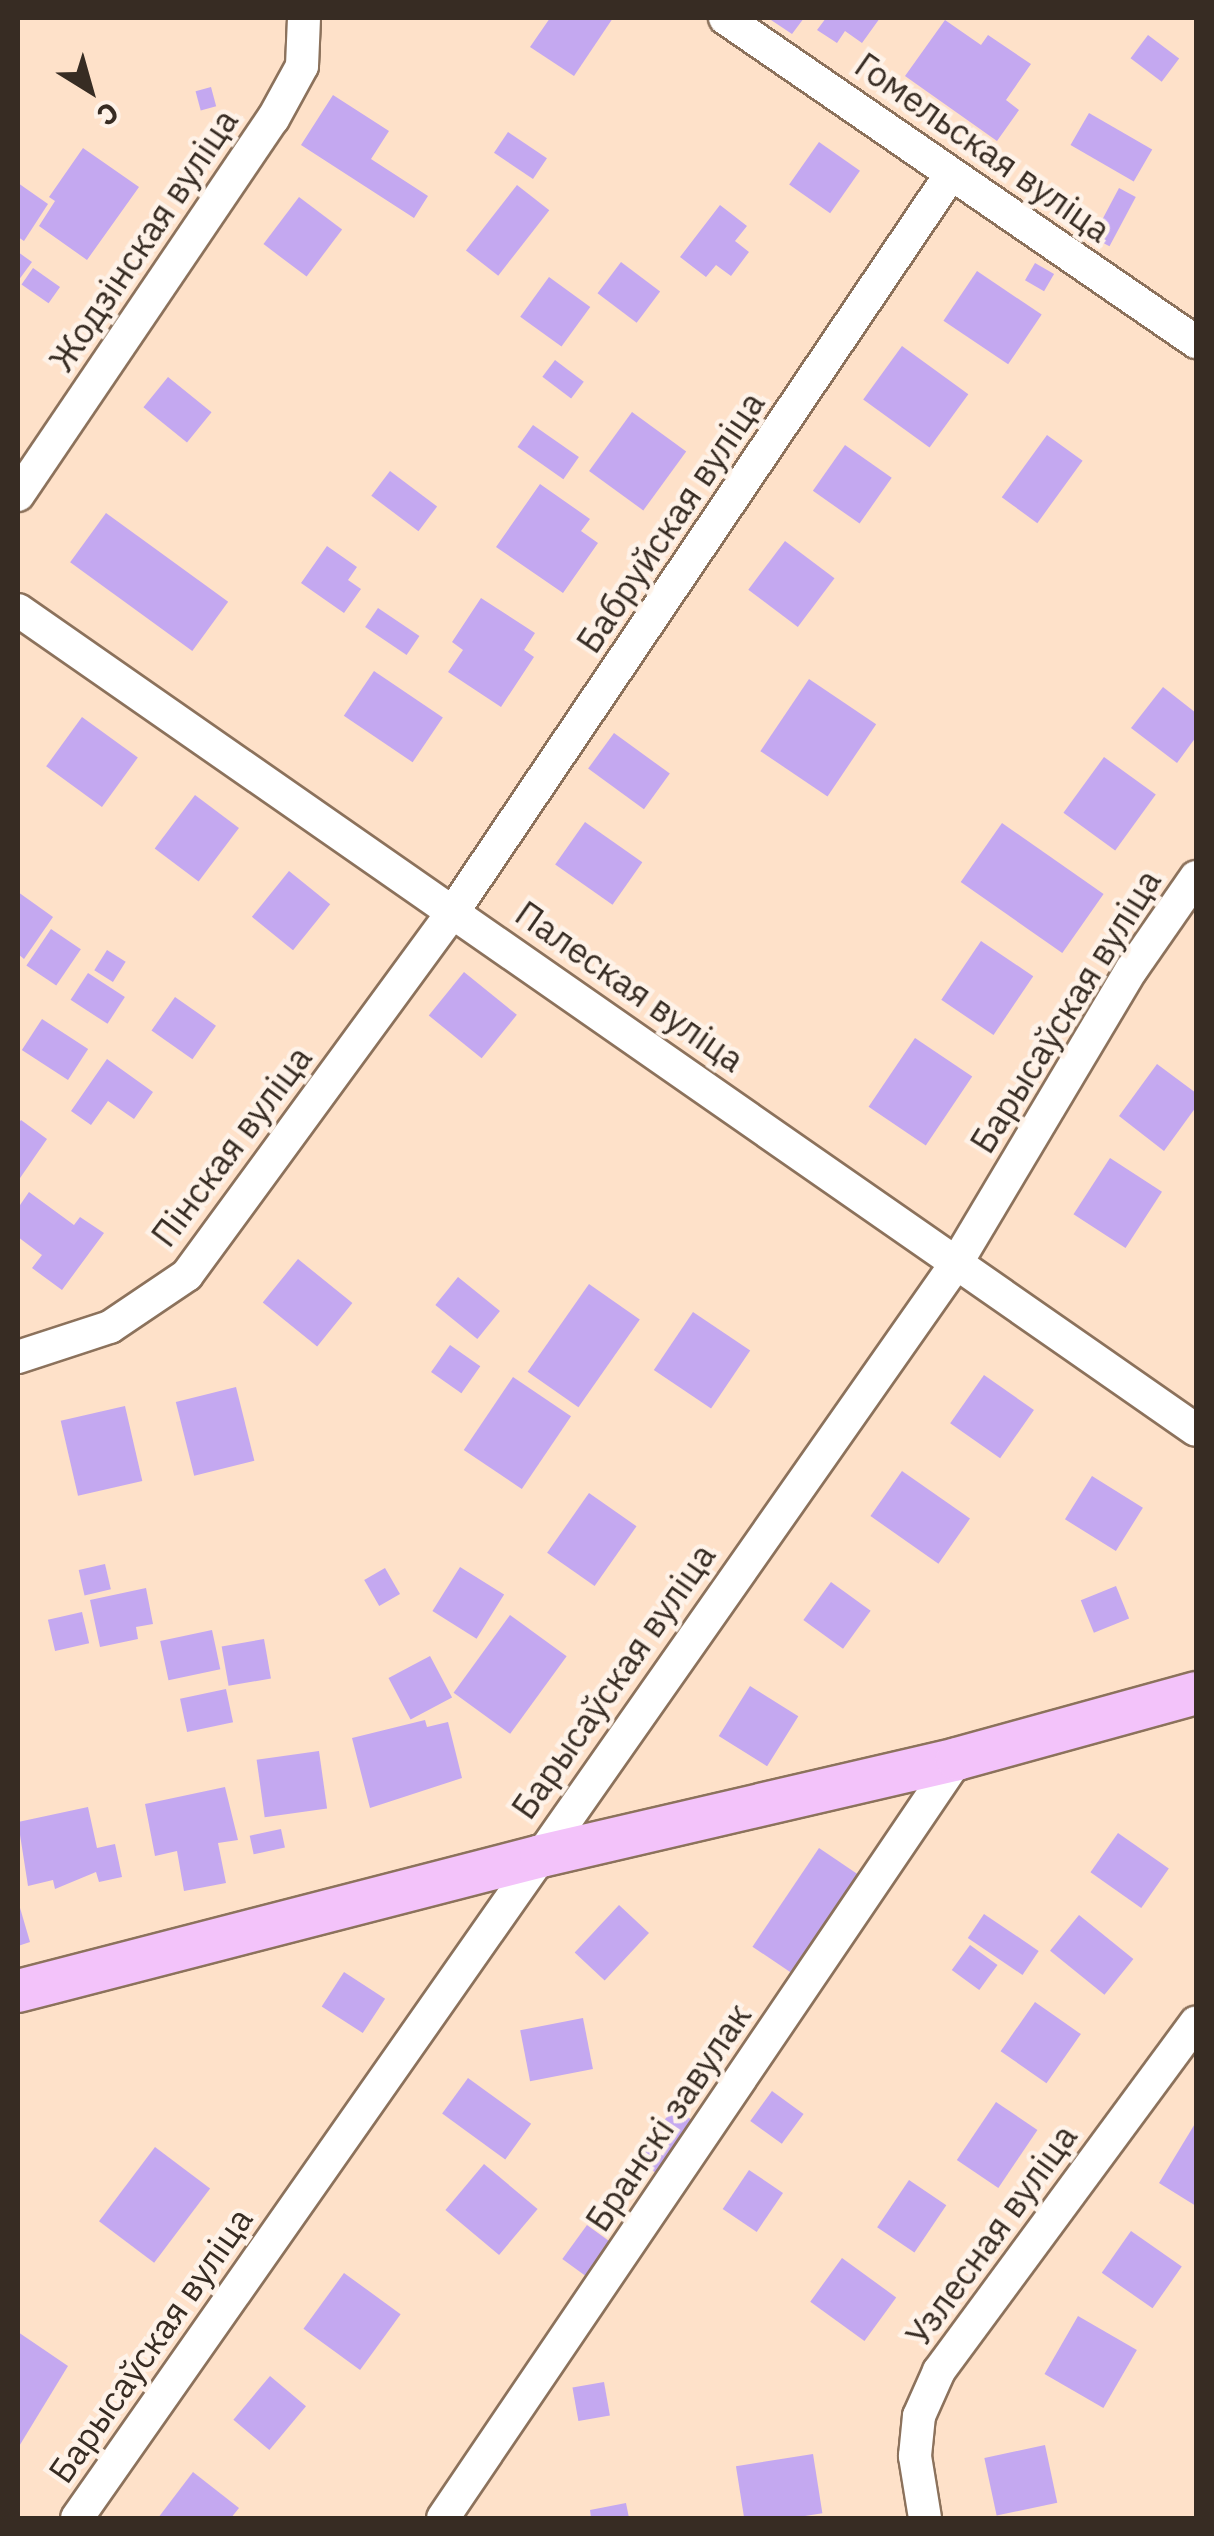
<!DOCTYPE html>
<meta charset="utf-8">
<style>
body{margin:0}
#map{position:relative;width:1214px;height:2536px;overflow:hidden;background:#fee1c9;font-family:"IBM Plex Sans",sans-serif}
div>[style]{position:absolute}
.building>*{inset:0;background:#c4a8f0;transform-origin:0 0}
.roads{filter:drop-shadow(2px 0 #8c725c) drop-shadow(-2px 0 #8c725c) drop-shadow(0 2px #8c725c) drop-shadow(0 -2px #8c725c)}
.minor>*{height:32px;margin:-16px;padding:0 16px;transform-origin:16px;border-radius:16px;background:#fff}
.major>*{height:42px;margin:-21px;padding:0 21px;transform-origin:21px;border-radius:21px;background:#f3c3fa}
span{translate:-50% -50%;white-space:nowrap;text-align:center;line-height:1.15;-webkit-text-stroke:9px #fef2e8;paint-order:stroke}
.street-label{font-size:35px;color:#372c23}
.frame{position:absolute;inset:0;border:20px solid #372c23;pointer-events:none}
.north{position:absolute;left:40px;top:40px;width:100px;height:100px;-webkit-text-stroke:8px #fef2e8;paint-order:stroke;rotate:143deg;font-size:28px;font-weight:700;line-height:40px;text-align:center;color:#372c23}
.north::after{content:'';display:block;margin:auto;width:35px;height:45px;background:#372c23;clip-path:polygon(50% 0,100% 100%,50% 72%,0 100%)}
</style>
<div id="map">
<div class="building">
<div style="clip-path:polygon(550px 18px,613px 18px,574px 76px,530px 47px)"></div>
<div style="clip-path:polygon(768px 18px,804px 18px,792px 34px)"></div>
<div style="clip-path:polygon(826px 18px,880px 18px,862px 43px,845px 31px,837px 43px,817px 30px)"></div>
<div style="clip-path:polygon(945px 20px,981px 45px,988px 35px,1031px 64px,1006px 100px,1019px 110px,997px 141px,905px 76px)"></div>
<div style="left:1148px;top:35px;width:39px;height:29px;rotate:37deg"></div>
<div style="left:211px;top:87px;width:20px;height:16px;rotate:75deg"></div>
<div style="clip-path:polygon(333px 95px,389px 131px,371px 159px,428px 196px,414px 218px,301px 145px)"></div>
<div style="left:1089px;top:113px;width:73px;height:37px;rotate:30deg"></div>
<div style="left:508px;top:132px;width:47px;height:25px;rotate:34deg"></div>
<div style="left:819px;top:142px;width:50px;height:52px;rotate:35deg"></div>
<div style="clip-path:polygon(83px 148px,139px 187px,87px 260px,39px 226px,55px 201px,49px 197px)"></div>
<div style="clip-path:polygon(18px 183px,48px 204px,24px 241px,18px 237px)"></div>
<div style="left:517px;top:185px;width:41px;height:83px;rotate:38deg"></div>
<div style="left:1119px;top:188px;width:19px;height:56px;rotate:28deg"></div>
<div style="left:299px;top:197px;width:54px;height:59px;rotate:37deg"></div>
<div style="clip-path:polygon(720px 205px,747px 226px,735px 241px,749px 252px,731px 276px,716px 265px,706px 277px,680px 257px)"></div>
<div style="clip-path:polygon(18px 252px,32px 262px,18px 281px)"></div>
<div style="left:621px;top:262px;width:49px;height:39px;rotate:37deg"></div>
<div style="left:1035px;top:263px;width:22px;height:20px;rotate:30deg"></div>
<div style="left:33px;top:268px;width:33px;height:20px;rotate:35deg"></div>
<div style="left:977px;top:271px;width:78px;height:60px;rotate:34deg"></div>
<div style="left:549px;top:277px;width:51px;height:49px;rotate:36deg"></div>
<div style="left:902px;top:346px;width:82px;height:66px;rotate:36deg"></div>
<div style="left:555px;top:360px;width:36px;height:21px;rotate:37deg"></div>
<div style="left:168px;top:377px;width:56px;height:39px;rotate:39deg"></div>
<div style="left:632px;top:412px;width:67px;height:73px;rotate:36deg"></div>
<div style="left:533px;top:425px;width:56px;height:27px;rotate:35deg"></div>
<div style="left:1047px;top:435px;width:44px;height:77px;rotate:36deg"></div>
<div style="left:845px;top:445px;width:57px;height:56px;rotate:35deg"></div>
<div style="left:390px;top:471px;width:59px;height:31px;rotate:37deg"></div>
<div style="clip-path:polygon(540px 484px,590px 519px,581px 531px,598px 543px,563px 593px,496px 547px)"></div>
<div style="left:106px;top:513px;width:151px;height:61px;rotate:36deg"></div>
<div style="left:785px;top:541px;width:62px;height:61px;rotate:37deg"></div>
<div style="clip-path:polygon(327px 546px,357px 567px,348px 580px,361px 589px,344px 613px,301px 583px)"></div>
<div style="clip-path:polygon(481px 598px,535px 633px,524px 650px,534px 657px,501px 707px,448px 672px,463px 650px,452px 642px)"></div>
<div style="left:378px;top:608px;width:50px;height:23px;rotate:34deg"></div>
<div style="left:374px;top:671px;width:83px;height:54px;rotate:34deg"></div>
<div style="left:809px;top:679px;width:81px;height:87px;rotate:34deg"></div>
<div style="clip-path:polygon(1163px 687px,1196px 713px,1196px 737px,1177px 763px,1131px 728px)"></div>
<div style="left:82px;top:717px;width:69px;height:61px;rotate:36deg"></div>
<div style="left:614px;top:733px;width:69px;height:44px;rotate:36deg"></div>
<div style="left:1104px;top:757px;width:64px;height:69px;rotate:36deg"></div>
<div style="left:195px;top:795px;width:55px;height:67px;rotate:37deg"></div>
<div style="left:585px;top:822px;width:70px;height:52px;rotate:35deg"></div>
<div style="left:1002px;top:823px;width:124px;height:72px;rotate:35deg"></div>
<div style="left:289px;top:871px;width:53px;height:59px;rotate:39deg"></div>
<div style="clip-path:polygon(18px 892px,53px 917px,24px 959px,18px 954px)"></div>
<div style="left:51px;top:929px;width:36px;height:44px;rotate:34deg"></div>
<div style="left:981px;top:941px;width:63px;height:71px;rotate:34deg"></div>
<div style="left:107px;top:950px;width:22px;height:24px;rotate:32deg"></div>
<div style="left:464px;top:972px;width:68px;height:56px;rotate:39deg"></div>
<div style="left:88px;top:973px;width:44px;height:32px;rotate:33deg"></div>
<div style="left:175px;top:997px;width:50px;height:41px;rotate:35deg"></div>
<div style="left:42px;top:1019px;width:55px;height:37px;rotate:33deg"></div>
<div style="left:915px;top:1038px;width:69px;height:83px;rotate:34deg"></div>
<div style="clip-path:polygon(107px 1059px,153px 1092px,134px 1119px,108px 1101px,91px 1125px,71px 1111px)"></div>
<div style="clip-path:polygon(1157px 1064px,1196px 1093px,1196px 1107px,1164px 1151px,1119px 1116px)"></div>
<div style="clip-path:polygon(21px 1120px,47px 1139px,18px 1181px,18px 1124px)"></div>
<div style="left:1110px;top:1158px;width:62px;height:67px;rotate:33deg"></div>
<div style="clip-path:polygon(29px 1192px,74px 1225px,80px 1217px,104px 1233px,62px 1290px,32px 1268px,42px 1255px,18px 1237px,18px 1208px)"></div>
<div style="left:298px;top:1259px;width:70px;height:56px;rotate:39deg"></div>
<div style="left:458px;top:1277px;width:54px;height:36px;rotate:39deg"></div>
<div style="left:589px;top:1284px;width:62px;height:107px;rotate:35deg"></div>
<div style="left:693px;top:1312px;width:69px;height:70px;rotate:34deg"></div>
<div style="left:450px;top:1345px;width:37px;height:33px;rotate:35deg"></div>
<div style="left:984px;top:1375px;width:61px;height:59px;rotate:35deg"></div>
<div style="left:513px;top:1377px;width:70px;height:88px;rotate:34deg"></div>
<div style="left:236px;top:1387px;width:76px;height:62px;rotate:76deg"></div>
<div style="left:125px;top:1406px;width:77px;height:66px;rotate:77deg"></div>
<div style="left:902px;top:1471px;width:83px;height:55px;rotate:35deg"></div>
<div style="left:1092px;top:1476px;width:60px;height:51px;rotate:32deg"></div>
<div style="left:589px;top:1493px;width:58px;height:73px;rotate:35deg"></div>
<div style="left:105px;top:1564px;width:26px;height:27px;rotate:77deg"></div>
<div style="left:460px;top:1567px;width:52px;height:52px;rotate:32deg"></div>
<div style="left:385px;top:1568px;width:30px;height:24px;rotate:60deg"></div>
<div style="left:831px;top:1582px;width:49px;height:47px;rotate:36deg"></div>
<div style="left:1116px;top:1586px;width:35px;height:38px;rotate:68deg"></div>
<div style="clip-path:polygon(146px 1588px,153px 1624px,136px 1627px,138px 1639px,100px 1647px,90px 1600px)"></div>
<div style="left:82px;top:1612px;width:32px;height:35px;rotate:77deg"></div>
<div style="left:510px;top:1615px;width:70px;height:96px;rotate:36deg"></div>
<div style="left:212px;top:1630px;width:40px;height:53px;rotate:78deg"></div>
<div style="left:264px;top:1639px;width:40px;height:43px;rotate:80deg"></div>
<div style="left:430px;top:1656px;width:47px;height:47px;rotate:62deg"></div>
<div style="left:750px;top:1686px;width:57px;height:59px;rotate:32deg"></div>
<div style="left:226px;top:1689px;width:34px;height:47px;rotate:78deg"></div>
<div style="clip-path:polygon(425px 1720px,427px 1727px,448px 1722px,462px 1778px,370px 1808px,352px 1738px)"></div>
<div style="left:319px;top:1751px;width:58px;height:63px;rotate:82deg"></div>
<div style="clip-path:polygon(225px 1787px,238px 1840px,218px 1843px,226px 1883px,184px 1891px,177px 1851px,155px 1856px,145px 1804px)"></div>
<div style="clip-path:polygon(88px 1807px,97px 1848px,115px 1844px,122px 1877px,99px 1882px,96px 1872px,55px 1889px,53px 1880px,28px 1886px,18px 1822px)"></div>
<div style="left:281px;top:1829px;width:19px;height:32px;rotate:78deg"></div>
<div style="left:1118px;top:1833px;width:62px;height:48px;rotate:35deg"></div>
<div style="left:819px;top:1848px;width:53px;height:119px;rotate:34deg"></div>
<div style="clip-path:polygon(18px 1901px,30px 1942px,18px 1946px)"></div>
<div style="left:619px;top:1905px;width:41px;height:65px;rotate:43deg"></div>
<div style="left:984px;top:1914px;width:66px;height:29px;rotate:34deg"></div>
<div style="left:1079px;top:1915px;width:70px;height:46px;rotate:39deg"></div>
<div style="left:970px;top:1945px;width:34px;height:31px;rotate:36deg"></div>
<div style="left:344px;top:1972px;width:49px;height:41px;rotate:33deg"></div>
<div style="left:1035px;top:2002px;width:56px;height:60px;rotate:35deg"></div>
<div style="left:583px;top:2018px;width:52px;height:64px;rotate:79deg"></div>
<div style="left:468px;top:2078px;width:78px;height:44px;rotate:36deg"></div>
<div style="left:772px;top:2091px;width:39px;height:37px;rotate:36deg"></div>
<div style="left:996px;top:2102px;width:50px;height:70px;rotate:34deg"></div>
<div style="left:674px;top:2107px;width:34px;height:64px;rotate:36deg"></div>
<div style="clip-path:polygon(1196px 2122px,1196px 2206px,1159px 2183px)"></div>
<div style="left:155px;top:2147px;width:69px;height:93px;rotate:37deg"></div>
<div style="left:484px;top:2164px;width:70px;height:60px;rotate:40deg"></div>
<div style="left:749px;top:2170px;width:41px;height:47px;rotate:34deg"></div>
<div style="left:909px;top:2180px;width:45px;height:57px;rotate:34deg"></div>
<div style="left:587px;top:2225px;width:34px;height:42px;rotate:36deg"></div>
<div style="left:1131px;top:2231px;width:62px;height:51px;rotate:35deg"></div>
<div style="left:842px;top:2258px;width:67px;height:54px;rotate:36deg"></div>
<div style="left:344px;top:2273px;width:70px;height:69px;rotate:36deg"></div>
<div style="left:1078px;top:2316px;width:68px;height:67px;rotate:30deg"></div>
<div style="clip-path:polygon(18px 2332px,68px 2366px,18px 2448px)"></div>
<div style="left:270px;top:2376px;width:47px;height:57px;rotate:40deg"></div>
<div style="left:604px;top:2382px;width:34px;height:32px;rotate:80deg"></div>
<div style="left:1045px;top:2445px;width:59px;height:62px;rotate:78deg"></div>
<div style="left:813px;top:2454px;width:60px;height:78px;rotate:81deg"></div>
<div style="clip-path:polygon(193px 2472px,239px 2508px,231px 2518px,158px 2518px)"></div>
<div style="clip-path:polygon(626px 2503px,629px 2518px,591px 2518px,590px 2510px)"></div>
</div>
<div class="roads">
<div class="minor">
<div style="left:725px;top:18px;width:572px;rotate:34.52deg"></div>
<div style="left:18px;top:495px;width:454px;rotate:-55.9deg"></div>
<div style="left:273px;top:119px;width:60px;rotate:-61.3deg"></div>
<div style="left:302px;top:66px;width:48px;rotate:-87.6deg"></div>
<div style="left:18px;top:610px;width:1435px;rotate:34.84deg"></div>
<div style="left:18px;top:1357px;width:97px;rotate:-18.1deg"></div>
<div style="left:110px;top:1327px;width:93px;rotate:-34deg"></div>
<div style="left:187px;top:1275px;width:450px;rotate:-53.8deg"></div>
<div style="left:453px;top:912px;width:890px;rotate:-55.99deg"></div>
<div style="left:77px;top:2518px;width:1534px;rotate:-54.98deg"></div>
<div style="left:957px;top:1262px;width:341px;rotate:-59.2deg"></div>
<div style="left:1132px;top:969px;width:112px;rotate:-55.2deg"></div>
<div style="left:443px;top:2518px;width:917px;rotate:-55.89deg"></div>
<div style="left:925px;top:2518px;width:63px;rotate:-99.2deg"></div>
<div style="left:915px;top:2456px;width:40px;rotate:-84.3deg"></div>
<div style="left:919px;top:2416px;width:49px;rotate:-66deg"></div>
<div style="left:939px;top:2371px;width:433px;rotate:-53.6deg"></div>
</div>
<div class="major">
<div style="left:18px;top:1991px;width:540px;rotate:-14.47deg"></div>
<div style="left:541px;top:1856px;width:427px;rotate:-13.1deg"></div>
<div style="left:957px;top:1759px;width:248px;rotate:-15.4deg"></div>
</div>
</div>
<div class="street-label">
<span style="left:983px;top:147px;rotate:35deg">Гомельская вуліца</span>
<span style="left:143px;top:240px;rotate:-56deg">Жодзінская вуліца</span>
<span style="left:670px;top:522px;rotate:-56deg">Бабруйская вуліца</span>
<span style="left:630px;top:986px;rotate:35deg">Палеская вуліца</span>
<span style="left:1065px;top:1011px;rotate:-58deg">Барысаўская вуліца</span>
<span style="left:231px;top:1146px;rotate:-53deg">Пінская вуліца</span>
<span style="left:613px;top:1681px;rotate:-55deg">Барысаўская вуліца</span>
<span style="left:668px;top:2117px;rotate:-56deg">Бранскі завулак</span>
<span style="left:991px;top:2235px;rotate:-54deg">Узлесная вуліца</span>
<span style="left:150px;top:2345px;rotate:-55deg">Барысаўская вуліца</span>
</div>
<div class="frame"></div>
<div class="north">С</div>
</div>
